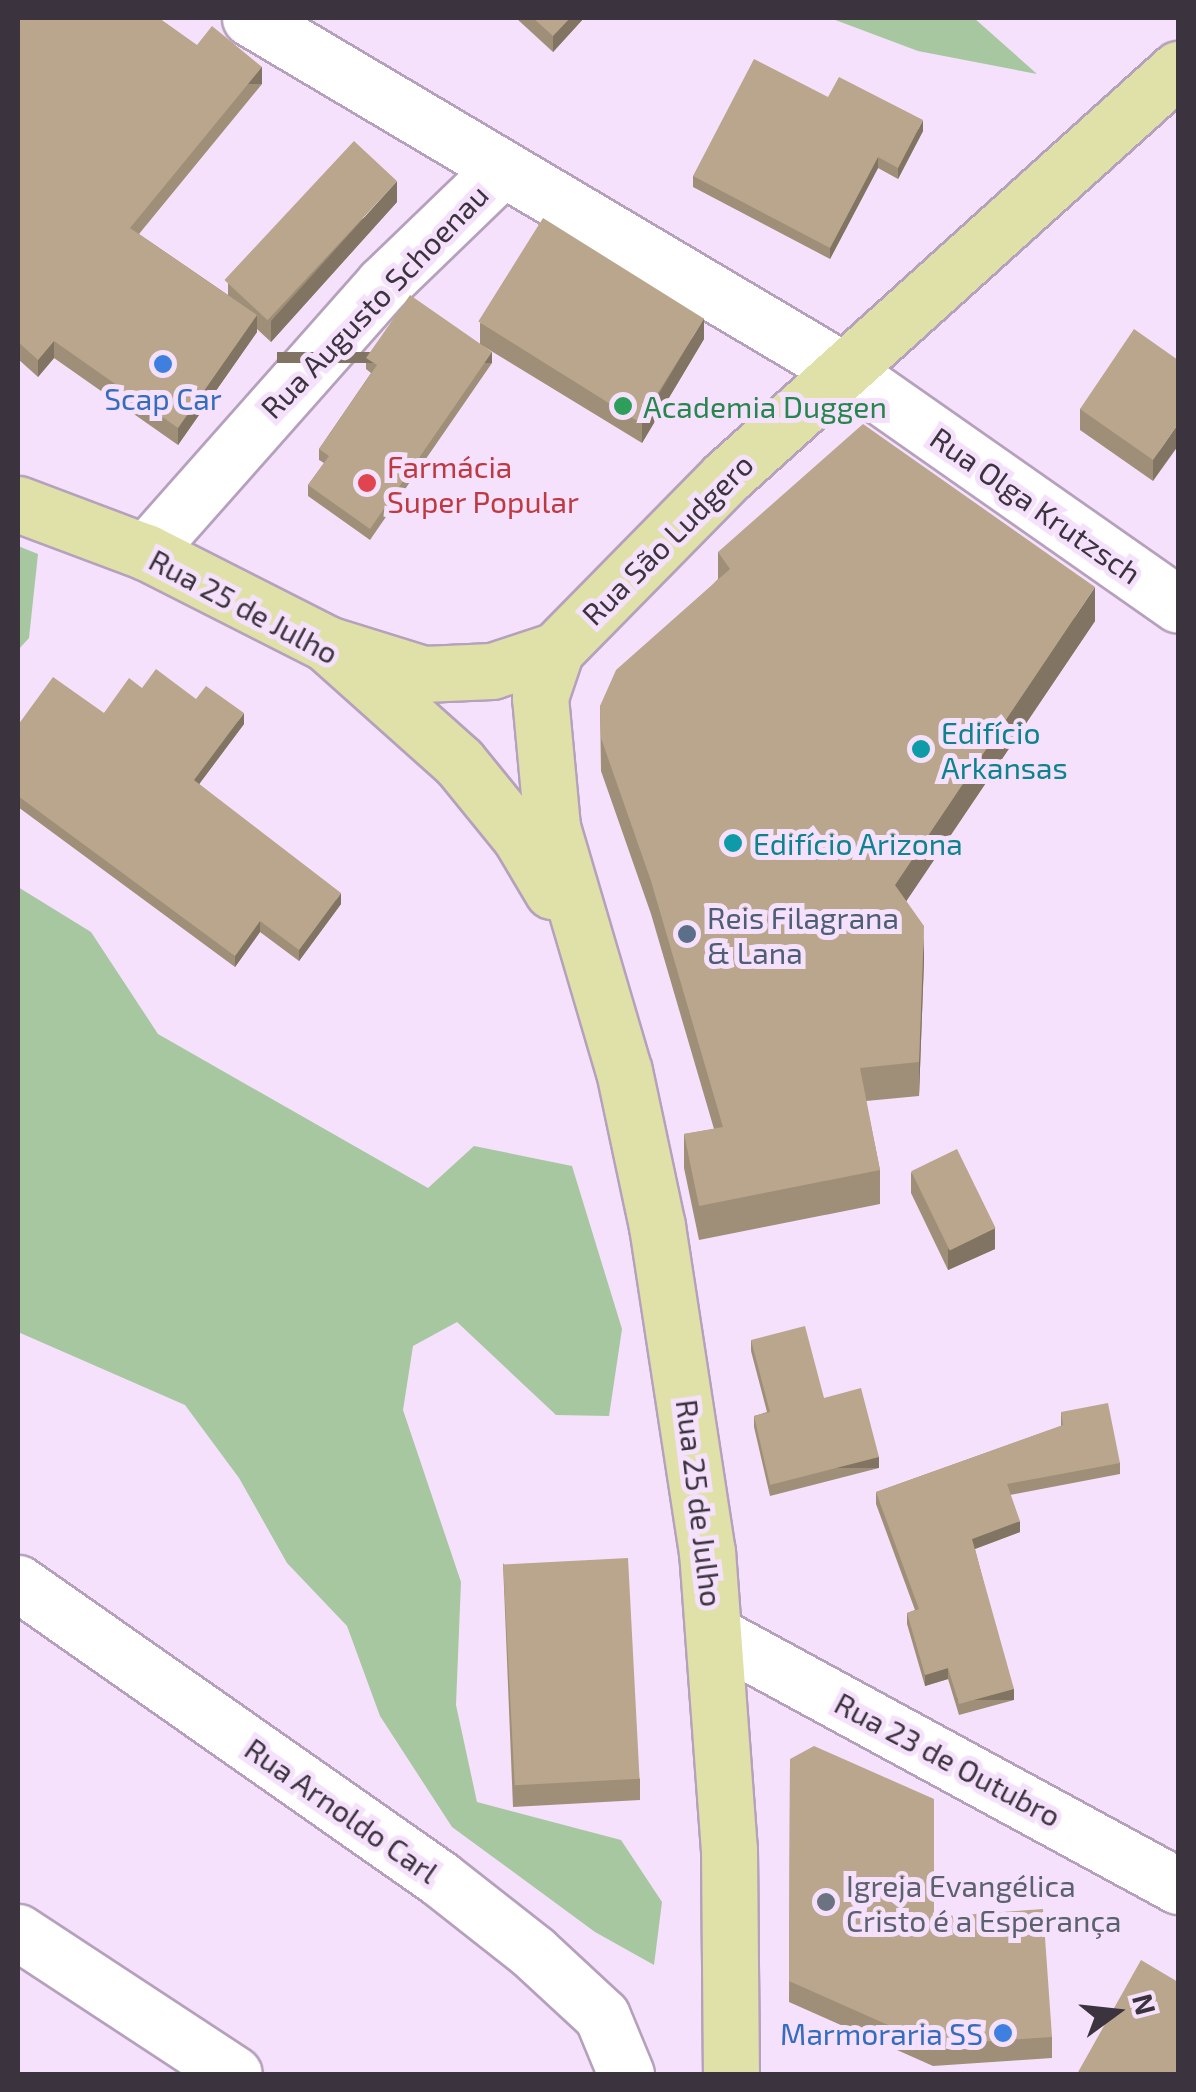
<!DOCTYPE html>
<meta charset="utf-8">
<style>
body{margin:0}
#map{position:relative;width:1196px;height:2092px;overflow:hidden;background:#f5e1fc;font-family:"Exo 2",sans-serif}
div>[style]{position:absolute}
.green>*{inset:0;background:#a7c7a1}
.roads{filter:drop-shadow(2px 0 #b5a1bb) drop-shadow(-2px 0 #b5a1bb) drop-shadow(0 2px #b5a1bb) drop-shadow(0 -2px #b5a1bb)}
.minor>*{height:55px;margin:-27.5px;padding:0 27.5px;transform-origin:27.5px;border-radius:27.5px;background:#fff}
.major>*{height:55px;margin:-27.5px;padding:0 27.5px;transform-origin:27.5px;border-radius:27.5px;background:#e0e0a9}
.wall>*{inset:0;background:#9f8f78}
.shaded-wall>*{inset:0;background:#827462;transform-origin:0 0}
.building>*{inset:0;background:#b9a68c;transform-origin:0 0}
.dots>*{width:28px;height:28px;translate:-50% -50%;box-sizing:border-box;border:5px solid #f5e1fc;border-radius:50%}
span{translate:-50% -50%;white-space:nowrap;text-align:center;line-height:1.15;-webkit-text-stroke:10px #f5e1fc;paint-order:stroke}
.street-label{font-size:30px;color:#3b333d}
.shop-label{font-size:30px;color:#366cbe}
.right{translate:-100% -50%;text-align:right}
.leisure-label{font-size:30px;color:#27864d}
.left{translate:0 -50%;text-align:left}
.health-label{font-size:30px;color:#be3a42}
.culture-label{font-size:30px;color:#0d838f}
.service-label{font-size:30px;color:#4e5e75}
.worship-label{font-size:30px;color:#5b616d}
.frame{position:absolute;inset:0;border:20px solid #3b333d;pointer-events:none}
.north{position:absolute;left:1066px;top:1962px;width:100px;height:100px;-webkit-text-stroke:8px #f5e1fc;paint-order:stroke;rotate:75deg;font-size:28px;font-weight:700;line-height:40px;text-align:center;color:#3b333d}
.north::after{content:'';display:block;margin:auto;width:35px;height:45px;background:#3b333d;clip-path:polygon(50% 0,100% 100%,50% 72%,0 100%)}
</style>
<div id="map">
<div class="green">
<div style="clip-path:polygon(830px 18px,974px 18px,1037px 74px,918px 51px)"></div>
<div style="clip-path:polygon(18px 546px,38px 554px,29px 638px,18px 650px)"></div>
<div style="clip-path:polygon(18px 887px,91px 932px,158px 1034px,428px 1188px,474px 1146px,572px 1166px,622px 1329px,609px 1416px,556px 1415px,457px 1322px,413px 1346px,403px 1410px,461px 1582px,456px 1705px,477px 1802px,621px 1840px,662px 1902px,654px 1965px,595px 1932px,452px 1827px,380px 1716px,347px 1626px,287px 1563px,239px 1478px,185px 1405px,18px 1332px)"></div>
</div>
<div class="roads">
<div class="minor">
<div style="left:250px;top:18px;width:690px;rotate:30.69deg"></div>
<div style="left:843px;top:370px;width:409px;rotate:35deg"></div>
<div style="left:146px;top:552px;width:358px;rotate:-48.5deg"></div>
<div style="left:383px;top:284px;width:165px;rotate:-44deg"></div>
<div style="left:18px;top:1583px;width:514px;rotate:35.02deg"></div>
<div style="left:439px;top:1878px;width:120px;rotate:38.2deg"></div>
<div style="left:533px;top:1952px;width:94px;rotate:42.8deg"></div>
<div style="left:602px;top:2016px;width:63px;rotate:67.5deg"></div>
<div style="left:716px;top:1635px;width:526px;rotate:28.51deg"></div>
<div style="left:18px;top:1932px;width:258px;rotate:33.3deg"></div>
</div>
<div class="major">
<div style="left:18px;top:504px;width:137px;rotate:20.6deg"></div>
<div style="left:146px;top:552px;width:203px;rotate:26.9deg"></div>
<div style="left:327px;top:644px;width:177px;rotate:41.8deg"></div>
<div style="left:459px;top:762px;width:97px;rotate:50.9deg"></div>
<div style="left:520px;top:837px;width:63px;rotate:59.3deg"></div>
<div style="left:327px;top:644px;width:102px;rotate:17.2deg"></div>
<div style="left:424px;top:674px;width:68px;rotate:-2.5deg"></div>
<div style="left:492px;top:671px;width:67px;rotate:-18.2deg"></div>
<div style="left:556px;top:650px;width:243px;rotate:-45.5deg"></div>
<div style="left:726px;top:477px;width:609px;rotate:-42.07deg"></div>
<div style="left:556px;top:650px;width:50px;rotate:108.8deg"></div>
<div style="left:540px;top:697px;width:131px;rotate:84.7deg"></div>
<div style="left:552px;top:827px;width:254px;rotate:73.6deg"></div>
<div style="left:624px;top:1071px;width:158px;rotate:78deg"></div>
<div style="left:657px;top:1226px;width:329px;rotate:81.3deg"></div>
<div style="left:707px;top:1551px;width:299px;rotate:85.8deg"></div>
<div style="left:729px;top:1849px;width:225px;rotate:89.5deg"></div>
</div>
</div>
<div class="wall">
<div style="clip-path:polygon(18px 18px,197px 45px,262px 84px,139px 234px,228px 295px,228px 283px,397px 202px,271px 342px,257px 329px,257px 332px,178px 445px,54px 358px,38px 377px,18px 359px)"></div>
<div style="clip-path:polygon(516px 18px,584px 18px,553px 52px)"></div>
<div style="clip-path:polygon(828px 97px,923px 131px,898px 179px,878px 168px,830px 259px,693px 187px,693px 176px)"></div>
<div style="clip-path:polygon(480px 323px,704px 339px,642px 443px,483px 346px,492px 363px,370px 540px,308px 496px,308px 485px,324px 463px,319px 460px,319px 449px,371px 373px,366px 369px,366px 358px,480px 344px)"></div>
<div style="clip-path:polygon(1178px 360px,1153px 481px,1080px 430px,1080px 409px)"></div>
<div style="clip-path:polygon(718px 552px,1095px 621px,906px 901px,924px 960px,919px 1096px,866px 1101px,880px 1170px,880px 1204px,699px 1240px,684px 1168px,684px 1134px,714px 1129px,651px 914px,601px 771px,600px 706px,718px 579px)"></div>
<div style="clip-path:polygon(142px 688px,196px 699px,244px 724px,199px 784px,341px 904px,299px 961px,260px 932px,235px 967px,18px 807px,18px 725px,104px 713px)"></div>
<div style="clip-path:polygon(911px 1172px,995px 1249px,948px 1270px,911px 1193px)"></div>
<div style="clip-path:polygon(751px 1340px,824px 1398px,879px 1468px,770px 1496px,754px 1427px,754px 1416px,767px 1412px,751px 1351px)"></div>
<div style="clip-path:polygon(1061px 1412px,1120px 1463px,1120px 1474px,1010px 1495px,1020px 1532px,975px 1549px,1014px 1700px,959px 1715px,948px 1679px,925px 1686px,907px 1624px,907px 1613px,915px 1610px,876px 1504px,876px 1492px,1061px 1426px)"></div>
<div style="clip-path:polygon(503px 1563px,640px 1779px,640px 1800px,513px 1807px)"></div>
<div style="clip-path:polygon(790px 1759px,934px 1917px,1052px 2037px,1052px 2058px,933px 2066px,789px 2002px)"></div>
</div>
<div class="shaded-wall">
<div style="clip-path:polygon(570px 18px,584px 18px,553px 52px,553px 36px)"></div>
<div style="left:262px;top:67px;width:17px;height:208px;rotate:90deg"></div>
<div style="clip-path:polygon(923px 120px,923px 131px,898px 179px,898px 168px)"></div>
<div style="clip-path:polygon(878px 157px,878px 168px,830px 259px,830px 248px)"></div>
<div style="clip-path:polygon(397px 181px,397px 202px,271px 342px,271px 321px)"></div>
<div style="clip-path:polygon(257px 315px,257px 332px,178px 445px,178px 428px)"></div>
<div style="clip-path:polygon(704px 318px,704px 339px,642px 443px,642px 422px)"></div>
<div style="clip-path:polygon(54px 341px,54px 358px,38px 377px,38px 360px)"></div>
<div style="left:492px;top:352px;width:11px;height:215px;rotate:90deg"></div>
<div style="clip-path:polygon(1178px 424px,1178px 446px,1153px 481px,1153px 460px)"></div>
<div style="clip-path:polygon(1095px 587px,1095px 621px,895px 918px,895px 885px)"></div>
<div style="clip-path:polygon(244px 713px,244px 724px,194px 791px,194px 780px)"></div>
<div style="clip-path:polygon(341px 893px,341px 904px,299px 961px,299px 950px)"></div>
<div style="clip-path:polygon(260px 921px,260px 932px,235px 967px,235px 956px)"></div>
<div style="clip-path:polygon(924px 926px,924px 960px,919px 1096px,919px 1062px)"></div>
<div style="clip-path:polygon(995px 1228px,995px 1249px,948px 1270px,948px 1249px)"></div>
<div style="left:879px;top:1457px;width:11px;height:113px;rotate:90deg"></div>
<div style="clip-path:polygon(1020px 1521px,1020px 1532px,972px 1550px,972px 1539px)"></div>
<div style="clip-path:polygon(948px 1668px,948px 1679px,925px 1686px,925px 1675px)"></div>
<div style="left:1014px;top:1689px;width:11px;height:57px;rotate:90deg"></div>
</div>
<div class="building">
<div style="clip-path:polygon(18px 18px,159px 18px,197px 45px,212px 26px,262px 67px,130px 228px,257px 315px,178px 428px,54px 341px,38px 360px,18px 342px)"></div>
<div style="clip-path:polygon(533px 18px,570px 18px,553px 36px)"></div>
<div style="clip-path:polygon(754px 59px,828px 97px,839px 77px,923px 120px,898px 168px,878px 157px,830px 248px,693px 176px)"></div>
<div style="left:354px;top:141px;width:59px;height:190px;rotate:43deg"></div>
<div style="left:543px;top:218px;width:190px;height:122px;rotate:32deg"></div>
<div style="clip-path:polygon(410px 295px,492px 352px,370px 529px,308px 485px,329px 456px,319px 449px,377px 365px,366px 358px)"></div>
<div style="clip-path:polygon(1134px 329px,1178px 360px,1178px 424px,1153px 460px,1080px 409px)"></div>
<div style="clip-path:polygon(863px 424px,1095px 587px,895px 885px,924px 926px,919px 1062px,860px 1068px,880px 1170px,699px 1206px,684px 1134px,723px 1127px,651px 881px,601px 738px,600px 706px,616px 670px,730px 569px,718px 552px)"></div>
<div style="clip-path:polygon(156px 669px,196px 699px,206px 686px,244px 713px,194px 780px,341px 893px,299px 950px,260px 921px,235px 956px,18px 796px,18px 725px,53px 677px,104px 713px,129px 678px,142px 688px)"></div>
<div style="left:957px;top:1149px;width:88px;height:51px;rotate:64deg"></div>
<div style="clip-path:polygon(805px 1326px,824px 1398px,861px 1388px,879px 1457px,770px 1485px,754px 1416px,770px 1412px,751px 1340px)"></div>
<div style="clip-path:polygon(1108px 1403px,1120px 1463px,1007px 1484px,1020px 1521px,972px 1539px,1014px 1689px,959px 1704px,948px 1668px,925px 1675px,907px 1613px,919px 1609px,876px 1492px,1063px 1425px,1061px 1412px)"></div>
<div style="left:628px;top:1558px;width:221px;height:125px;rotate:87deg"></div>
<div style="clip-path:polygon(814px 1746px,934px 1799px,934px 1917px,1043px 1909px,1052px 2037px,933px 2045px,789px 1981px,790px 1759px)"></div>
<div style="clip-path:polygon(1141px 1960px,1178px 1982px,1178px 2074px,1077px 2074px)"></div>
</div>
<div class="dots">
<div style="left:163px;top:364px;background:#3f7fe0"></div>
<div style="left:623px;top:406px;background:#2e9e5b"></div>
<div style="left:367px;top:483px;background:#e0444e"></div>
<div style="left:921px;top:749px;background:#0f9aa8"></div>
<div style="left:733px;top:843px;background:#0f9aa8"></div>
<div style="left:687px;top:934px;background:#5c6f8a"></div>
<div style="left:826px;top:1902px;background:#6b7280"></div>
<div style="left:1003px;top:2033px;background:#3f7fe0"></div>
</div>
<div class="street-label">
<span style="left:374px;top:301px;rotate:-46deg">Rua Augusto Schoenau</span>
<span style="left:1036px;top:505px;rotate:35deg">Rua Olga Krutzsch</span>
<span style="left:667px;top:539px;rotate:-45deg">Rua São Ludgero</span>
<span style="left:244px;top:606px;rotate:28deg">Rua 25 de Julho</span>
<span style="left:700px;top:1503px;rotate:83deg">Rua 25 de Julho</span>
<span style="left:948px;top:1759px;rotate:28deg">Rua 23 de Outubro</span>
<span style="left:342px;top:1810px;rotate:35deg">Rua Arnoldo Carl</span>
</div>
<div class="shop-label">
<span style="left:163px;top:398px">Scap Car</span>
<span class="right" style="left:983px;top:2033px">Marmoraria SS</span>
</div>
<div class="leisure-label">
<span class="left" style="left:643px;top:406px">Academia Duggen</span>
</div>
<div class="health-label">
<span class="left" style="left:387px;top:483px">Farmácia<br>Super Popular</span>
</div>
<div class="culture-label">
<span class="left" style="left:941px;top:749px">Edifício<br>Arkansas</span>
<span class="left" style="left:753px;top:843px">Edifício Arizona</span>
</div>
<div class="service-label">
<span class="left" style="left:707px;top:934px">Reis Filagrana<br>&amp; Lana</span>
</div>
<div class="worship-label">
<span class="left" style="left:846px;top:1902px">Igreja Evangélica<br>Cristo é a Esperança</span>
</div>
<div class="frame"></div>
<div class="north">N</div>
</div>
